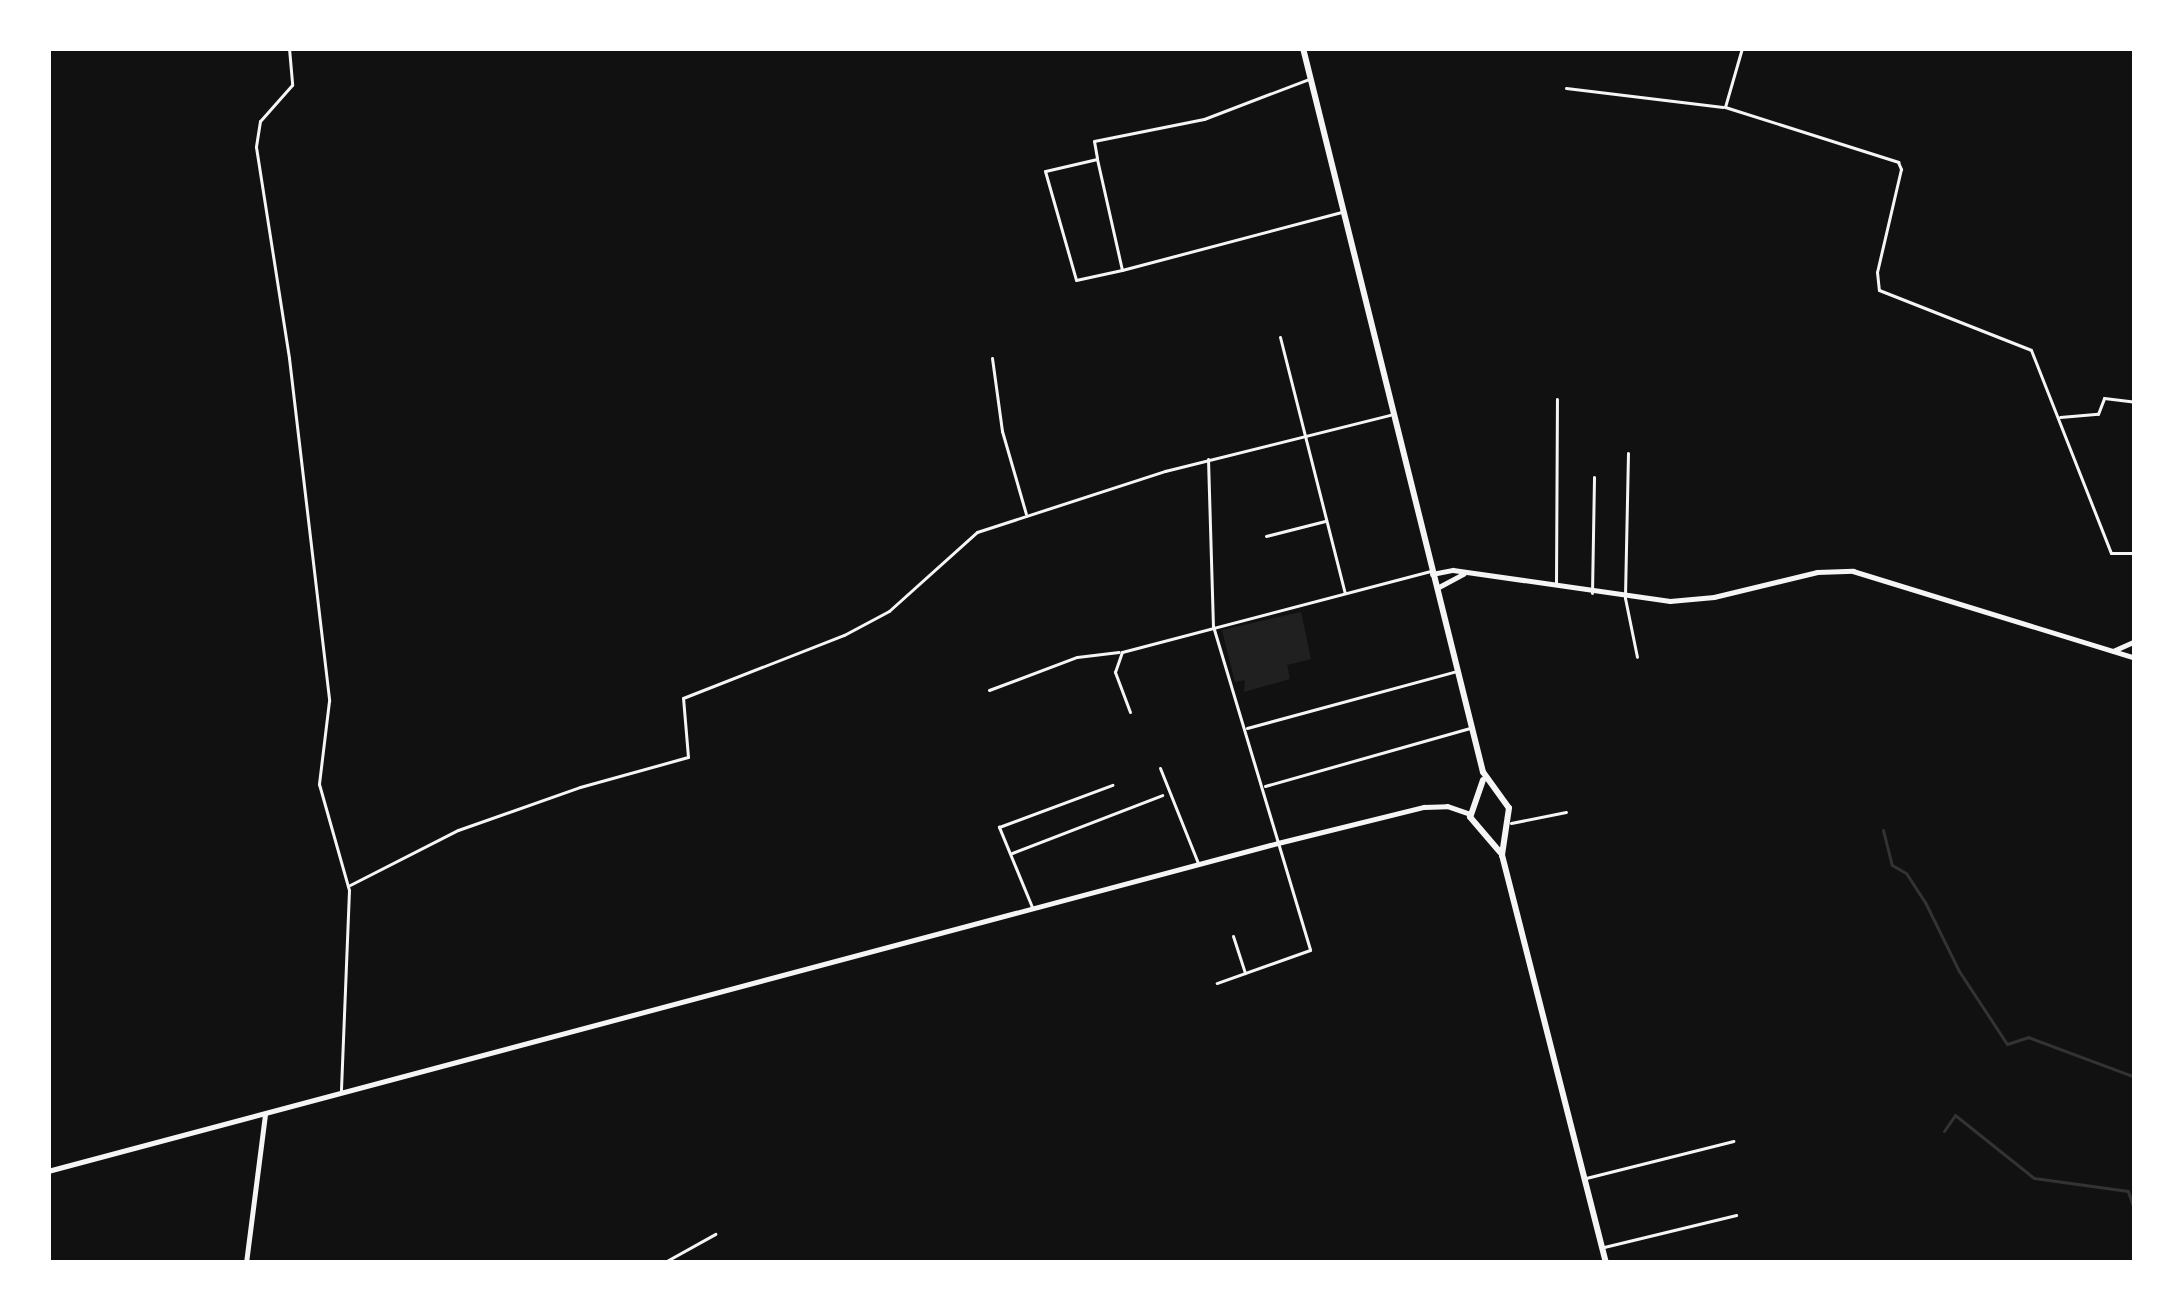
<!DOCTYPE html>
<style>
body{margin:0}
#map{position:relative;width:2183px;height:1311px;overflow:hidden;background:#111;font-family:"PT Sans",sans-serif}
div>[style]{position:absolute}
.green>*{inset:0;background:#202020}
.stream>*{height:3px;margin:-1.5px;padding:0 1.5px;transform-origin:1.5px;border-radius:1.5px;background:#333}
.minor>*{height:3px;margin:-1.5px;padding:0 1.5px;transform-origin:1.5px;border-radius:1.5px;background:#f5f5f5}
.tertiary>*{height:4.5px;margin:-2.25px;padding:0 2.25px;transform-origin:2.25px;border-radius:2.25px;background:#f5f5f5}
.secondary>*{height:4.5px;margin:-2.25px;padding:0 2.25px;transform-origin:2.25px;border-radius:2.25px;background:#f5f5f5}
.primary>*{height:6px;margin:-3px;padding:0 3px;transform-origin:3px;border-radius:3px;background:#f5f5f5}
span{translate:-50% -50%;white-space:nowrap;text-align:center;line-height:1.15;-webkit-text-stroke:9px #fff;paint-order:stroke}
.frame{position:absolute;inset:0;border:51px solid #fff;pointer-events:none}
</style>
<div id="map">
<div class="green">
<div style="clip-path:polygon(1301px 612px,1311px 659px,1287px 665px,1290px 679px,1244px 692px,1245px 680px,1235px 682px,1222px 630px)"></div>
</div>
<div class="stream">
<div style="left:1883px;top:830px;width:36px;rotate:76deg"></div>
<div style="left:1892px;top:865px;width:16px;rotate:30deg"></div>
<div style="left:1906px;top:873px;width:35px;rotate:57deg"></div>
<div style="left:1925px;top:902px;width:77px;rotate:63.8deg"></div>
<div style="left:1959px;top:971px;width:87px;rotate:56.7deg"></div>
<div style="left:2007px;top:1044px;width:22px;rotate:-18deg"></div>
<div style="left:2028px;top:1037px;width:114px;rotate:20.5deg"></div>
<div style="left:1944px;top:1131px;width:19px;rotate:-55deg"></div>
<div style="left:1955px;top:1115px;width:101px;rotate:38.6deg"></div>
<div style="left:2034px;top:1178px;width:95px;rotate:7.9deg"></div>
<div style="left:2128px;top:1191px;width:23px;rotate:72deg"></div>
</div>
<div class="minor">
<div style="left:289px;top:48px;width:37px;rotate:85deg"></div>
<div style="left:292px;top:85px;width:48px;rotate:131.6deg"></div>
<div style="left:260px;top:121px;width:26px;rotate:99deg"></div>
<div style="left:256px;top:147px;width:214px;rotate:81.1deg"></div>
<div style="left:289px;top:358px;width:345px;rotate:83.3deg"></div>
<div style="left:329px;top:701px;width:84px;rotate:96.9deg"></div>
<div style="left:319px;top:784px;width:110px;rotate:74.2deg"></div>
<div style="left:349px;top:890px;width:200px;rotate:92.3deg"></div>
<div style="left:1742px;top:48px;width:61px;rotate:106.1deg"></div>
<div style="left:1725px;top:107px;width:182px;rotate:17.6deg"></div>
<div style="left:1898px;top:162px;width:8px;rotate:67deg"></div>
<div style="left:1901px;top:169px;width:106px;rotate:103.1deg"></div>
<div style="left:1877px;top:272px;width:18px;rotate:84deg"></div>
<div style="left:1879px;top:290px;width:163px;rotate:21.5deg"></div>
<div style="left:2031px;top:350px;width:218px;rotate:68.5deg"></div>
<div style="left:2111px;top:553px;width:24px"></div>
<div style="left:1566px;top:88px;width:158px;rotate:6.9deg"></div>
<div style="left:1097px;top:158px;width:17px;rotate:-100deg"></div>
<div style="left:1094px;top:141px;width:112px;rotate:-11.3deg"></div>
<div style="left:1204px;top:119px;width:112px;rotate:-20.9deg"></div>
<div style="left:1122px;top:270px;width:114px;rotate:-102.7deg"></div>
<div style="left:1097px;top:159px;width:53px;rotate:167deg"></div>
<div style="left:1045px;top:171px;width:113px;rotate:74.1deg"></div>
<div style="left:1076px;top:280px;width:47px;rotate:-12.3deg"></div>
<div style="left:1122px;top:270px;width:227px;rotate:-14.8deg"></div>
<div style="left:1280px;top:337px;width:264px;rotate:75.8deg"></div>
<div style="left:992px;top:358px;width:74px;rotate:82.2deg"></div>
<div style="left:1002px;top:431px;width:86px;rotate:73.9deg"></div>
<div style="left:2060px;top:417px;width:38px;rotate:-5deg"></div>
<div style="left:2098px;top:414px;width:17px;rotate:-69deg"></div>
<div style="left:2104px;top:398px;width:31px;rotate:7deg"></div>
<div style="left:1628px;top:453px;width:145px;rotate:91.2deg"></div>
<div style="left:1625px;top:598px;width:60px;rotate:78.5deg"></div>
<div style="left:1208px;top:459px;width:167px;rotate:88.3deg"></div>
<div style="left:1213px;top:626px;width:338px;rotate:73.3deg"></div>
<div style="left:1310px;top:950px;width:99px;rotate:160.5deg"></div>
<div style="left:1266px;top:536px;width:61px;rotate:-14.3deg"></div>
<div style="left:1556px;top:584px;width:185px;rotate:-89.7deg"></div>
<div style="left:1592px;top:593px;width:116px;rotate:-89deg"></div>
<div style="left:989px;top:690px;width:94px;rotate:-20.6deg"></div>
<div style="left:1077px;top:657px;width:42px;rotate:-6.8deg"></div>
<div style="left:1130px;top:712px;width:43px;rotate:-110.6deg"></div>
<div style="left:1115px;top:672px;width:21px;rotate:-71deg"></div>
<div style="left:1122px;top:652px;width:318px;rotate:-14.7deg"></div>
<div style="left:1247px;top:728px;width:218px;rotate:-15.2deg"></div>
<div style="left:1160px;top:768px;width:102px;rotate:68.2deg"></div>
<div style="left:1265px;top:786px;width:213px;rotate:-15.8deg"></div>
<div style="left:1511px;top:823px;width:56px;rotate:-11.3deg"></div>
<div style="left:1012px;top:853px;width:161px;rotate:-21.1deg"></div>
<div style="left:348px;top:886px;width:123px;rotate:-27deg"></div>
<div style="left:458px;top:830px;width:129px;rotate:-19.4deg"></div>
<div style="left:580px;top:787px;width:112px;rotate:-15.5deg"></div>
<div style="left:688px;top:757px;width:59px;rotate:-94.8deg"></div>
<div style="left:683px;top:698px;width:173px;rotate:-21.4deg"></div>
<div style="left:844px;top:635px;width:51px;rotate:-28.1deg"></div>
<div style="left:889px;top:611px;width:118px;rotate:-41.9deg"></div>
<div style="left:977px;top:532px;width:198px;rotate:-18deg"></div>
<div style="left:1165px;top:471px;width:232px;rotate:-14deg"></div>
<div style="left:1032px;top:907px;width:87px;rotate:-112.4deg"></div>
<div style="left:999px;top:827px;width:121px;rotate:-20.4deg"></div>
<div style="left:1233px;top:936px;width:39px;rotate:72deg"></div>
<div style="left:1586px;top:1178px;width:152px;rotate:-14.1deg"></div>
<div style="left:1604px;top:1247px;width:136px;rotate:-13.6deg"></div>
<div style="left:663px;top:1263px;width:60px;rotate:-29.1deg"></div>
</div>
<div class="tertiary">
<div style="left:246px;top:1263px;width:149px;rotate:-82.7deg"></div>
</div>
<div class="secondary">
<div style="left:1432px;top:574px;width:21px;rotate:-11deg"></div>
<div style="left:1453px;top:570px;width:219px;rotate:8.1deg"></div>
<div style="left:1670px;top:601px;width:44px;rotate:-5.2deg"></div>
<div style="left:1714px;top:597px;width:106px;rotate:-13.6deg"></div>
<div style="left:1817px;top:572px;width:36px;rotate:-2deg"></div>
<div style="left:1853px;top:571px;width:295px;rotate:17.1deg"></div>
<div style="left:1437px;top:588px;width:30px;rotate:-28deg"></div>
<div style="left:2113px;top:651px;width:24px;rotate:-24deg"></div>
<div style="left:48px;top:1171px;width:1273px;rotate:-14.93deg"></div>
<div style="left:1278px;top:843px;width:150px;rotate:-13.9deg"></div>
<div style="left:1424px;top:807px;width:23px;rotate:-2deg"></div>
<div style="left:1447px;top:806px;width:24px;rotate:19deg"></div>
</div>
<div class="primary">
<div style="left:1303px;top:48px;width:746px;rotate:76.04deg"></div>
<div style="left:1483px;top:772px;width:44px;rotate:54.2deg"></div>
<div style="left:1509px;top:808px;width:48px;rotate:98.5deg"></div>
<div style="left:1502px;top:855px;width:421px;rotate:75.7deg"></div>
<div style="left:1483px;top:780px;width:39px;rotate:109deg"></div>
<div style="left:1470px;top:817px;width:46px;rotate:49.4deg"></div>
</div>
<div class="frame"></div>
</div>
